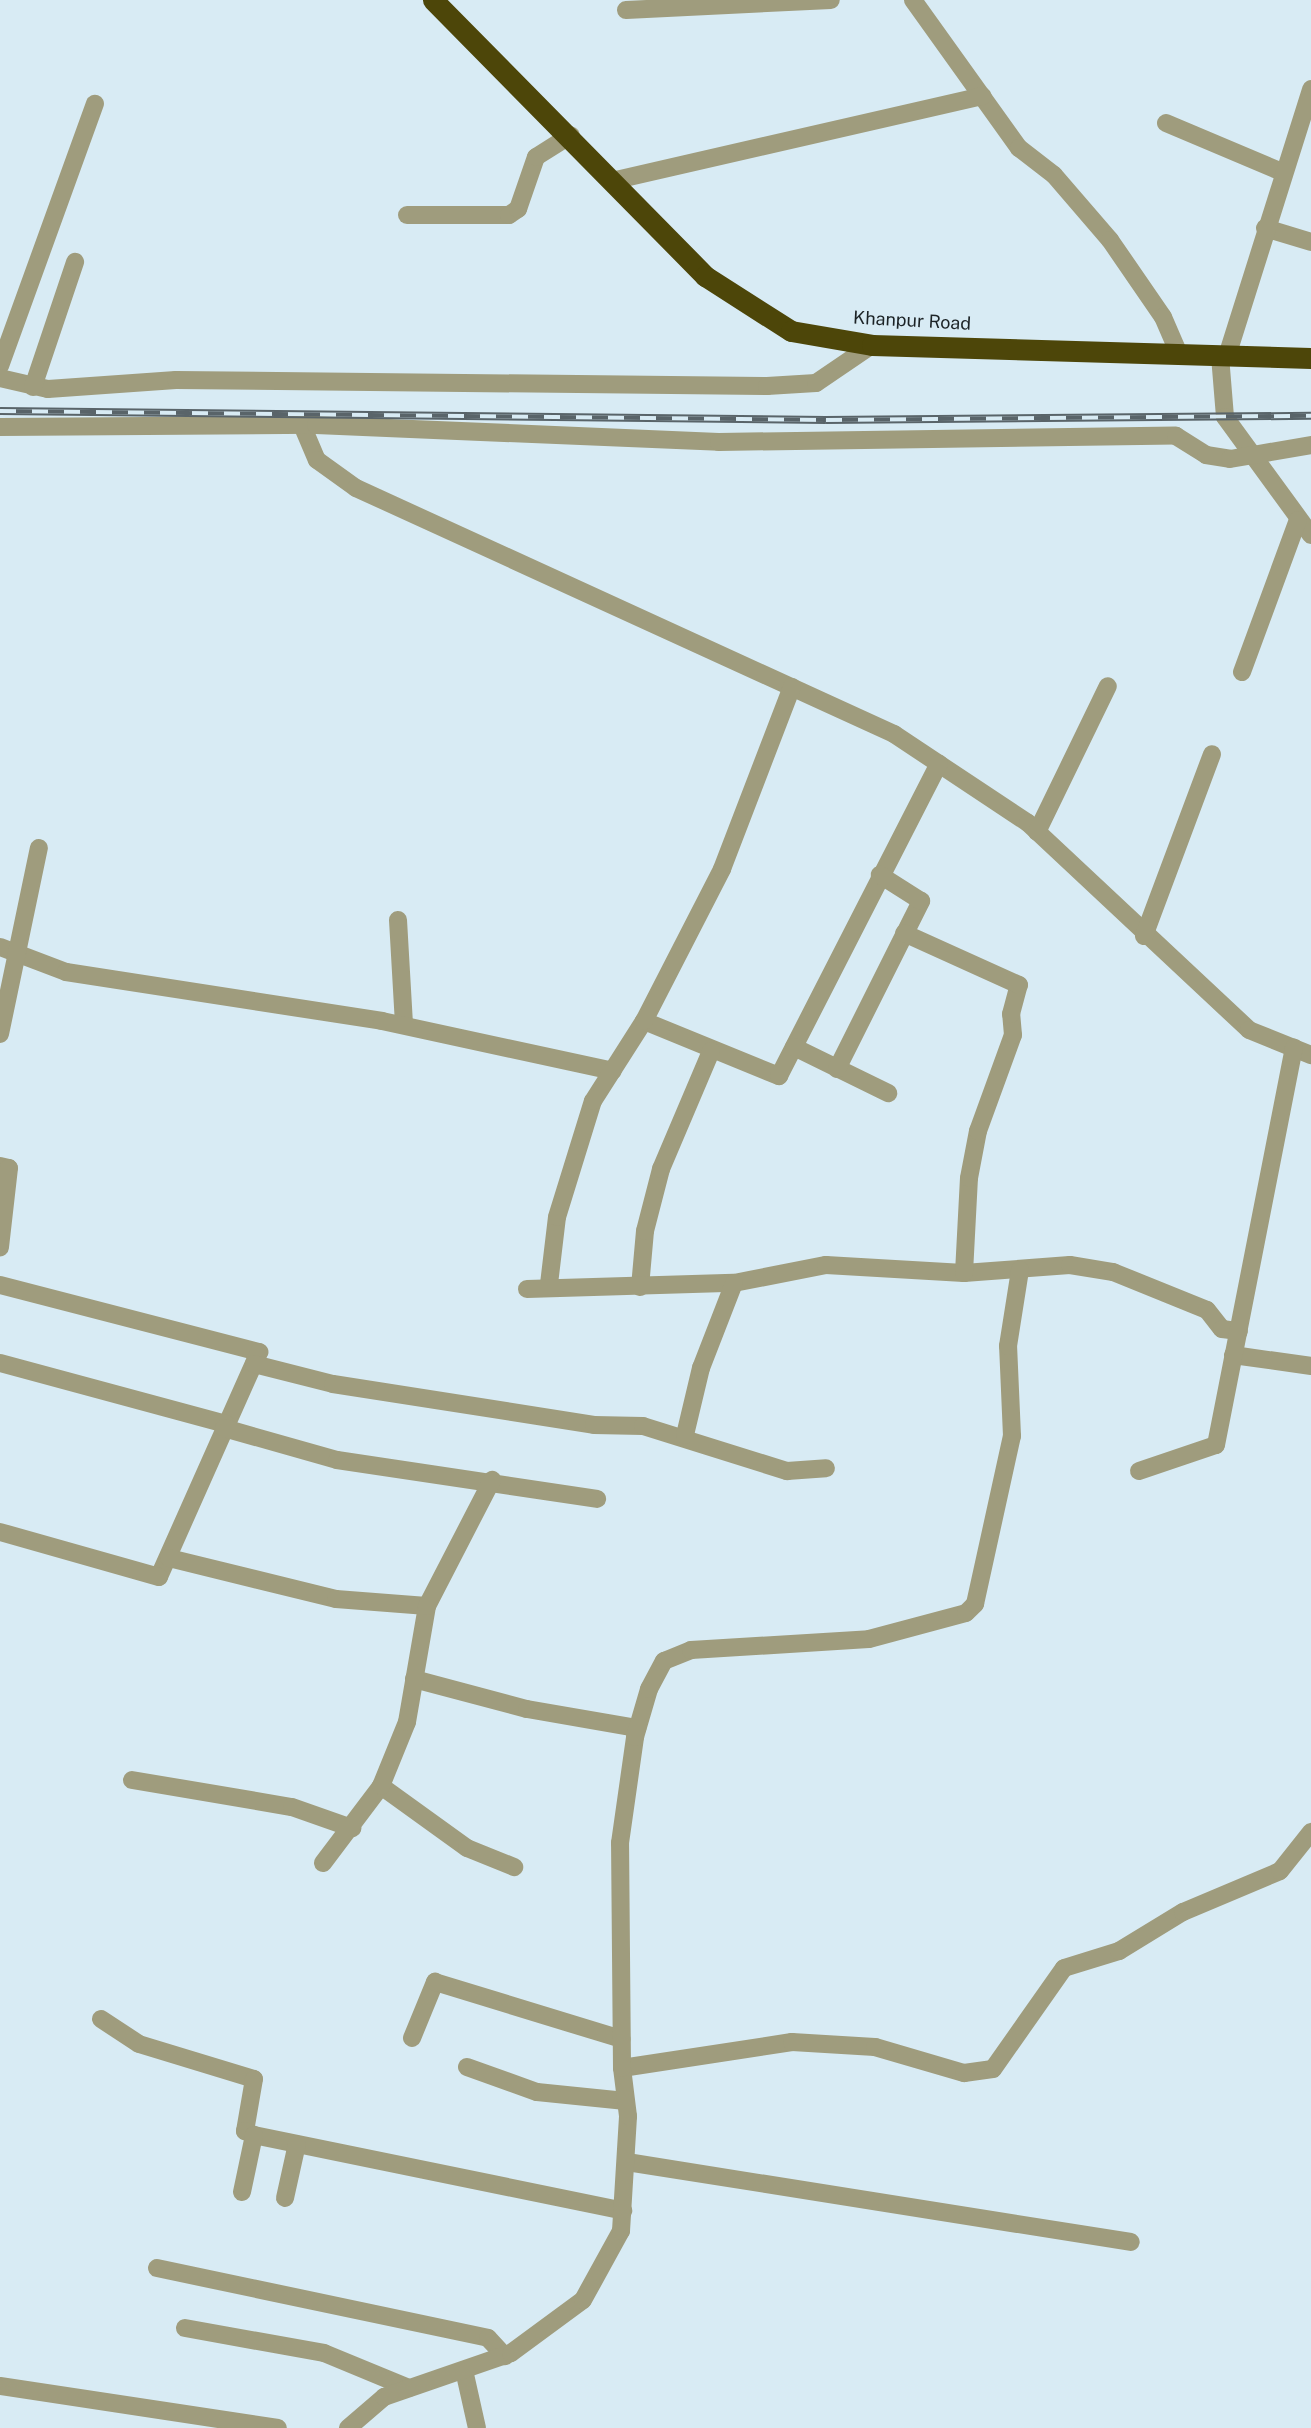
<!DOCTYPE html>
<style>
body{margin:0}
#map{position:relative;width:1311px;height:2428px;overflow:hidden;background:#d8ebf4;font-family:"Public Sans",sans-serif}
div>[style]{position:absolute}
.street>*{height:18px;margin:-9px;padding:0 9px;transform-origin:9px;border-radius:9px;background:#9f9c7d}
.highway>*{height:21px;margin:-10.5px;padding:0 10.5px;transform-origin:10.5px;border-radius:10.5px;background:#4d4609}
.rail>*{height:8px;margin-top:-4px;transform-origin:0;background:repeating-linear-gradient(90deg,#d8ebf4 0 16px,#596469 0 32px);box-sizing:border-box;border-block:2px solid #596469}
span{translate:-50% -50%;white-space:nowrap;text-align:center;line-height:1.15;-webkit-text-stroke:7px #d8ebf4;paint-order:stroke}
.street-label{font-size:18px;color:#1c2326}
</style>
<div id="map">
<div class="street">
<div style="left:913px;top:0;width:182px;rotate:54.4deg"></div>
<div style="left:1019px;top:148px;width:44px;rotate:37.6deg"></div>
<div style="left:1054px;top:175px;width:86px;rotate:49.3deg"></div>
<div style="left:1110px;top:240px;width:93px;rotate:55.5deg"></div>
<div style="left:1163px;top:317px;width:40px;rotate:66.6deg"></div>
<div style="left:626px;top:10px;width:205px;rotate:-2.8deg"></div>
<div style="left:1166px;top:123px;width:126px;rotate:22.9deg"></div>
<div style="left:616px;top:180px;width:376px;rotate:-12.9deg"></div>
<div style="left:407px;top:215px;width:102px"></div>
<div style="left:509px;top:215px;width:11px;rotate:-34deg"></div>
<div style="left:518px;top:209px;width:55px;rotate:-70.9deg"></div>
<div style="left:536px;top:157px;width:41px;rotate:-32.2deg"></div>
<div style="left:1265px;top:228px;width:48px;rotate:16.9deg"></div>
<div style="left:1220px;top:356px;width:61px;rotate:85.3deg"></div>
<div style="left:1225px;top:417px;width:146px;rotate:53.9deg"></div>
<div style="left:1227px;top:356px;width:280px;rotate:-72.5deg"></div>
<div style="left:0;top:366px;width:279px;rotate:-70.1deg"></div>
<div style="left:0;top:378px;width:49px;rotate:12.9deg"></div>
<div style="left:48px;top:389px;width:128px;rotate:-4deg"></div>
<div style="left:176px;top:380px;width:591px;rotate:0.58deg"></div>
<div style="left:767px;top:386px;width:49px;rotate:-3.5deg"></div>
<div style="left:816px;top:383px;width:68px;rotate:-34.2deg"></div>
<div style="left:33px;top:387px;width:132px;rotate:-71.4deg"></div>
<div style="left:302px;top:425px;width:38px;rotate:67deg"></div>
<div style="left:317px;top:460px;width:48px;rotate:35.7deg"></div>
<div style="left:356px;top:488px;width:592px;rotate:24.57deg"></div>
<div style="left:894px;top:734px;width:161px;rotate:33.6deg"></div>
<div style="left:1028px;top:823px;width:303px;rotate:43.1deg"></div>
<div style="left:1249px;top:1030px;width:67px;rotate:22deg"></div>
<div style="left:0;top:427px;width:316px;rotate:-0.4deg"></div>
<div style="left:316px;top:425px;width:403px;rotate:2.4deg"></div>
<div style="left:719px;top:442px;width:457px;rotate:-0.8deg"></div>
<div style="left:1176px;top:436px;width:36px;rotate:32deg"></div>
<div style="left:1206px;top:455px;width:24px;rotate:9deg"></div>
<div style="left:1230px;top:459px;width:82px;rotate:-9.8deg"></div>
<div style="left:1242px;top:672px;width:162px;rotate:-69.8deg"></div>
<div style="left:1037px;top:832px;width:162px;rotate:-64.1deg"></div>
<div style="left:398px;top:920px;width:105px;rotate:86.7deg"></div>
<div style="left:1144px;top:936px;width:194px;rotate:-69.5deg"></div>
<div style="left:0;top:947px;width:71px;rotate:20.7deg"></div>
<div style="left:66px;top:972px;width:320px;rotate:8.8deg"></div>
<div style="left:382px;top:1021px;width:236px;rotate:12.2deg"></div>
<div style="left:644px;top:1021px;width:146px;rotate:22.2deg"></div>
<div style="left:779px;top:1076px;width:351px;rotate:-62.9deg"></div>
<div style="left:0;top:1034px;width:190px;rotate:-78.2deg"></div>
<div style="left:794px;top:1047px;width:105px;rotate:26.1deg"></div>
<div style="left:837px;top:1069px;width:188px;rotate:-63.4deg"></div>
<div style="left:921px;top:901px;width:49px;rotate:-147.6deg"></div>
<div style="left:0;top:1166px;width:9px;rotate:13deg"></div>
<div style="left:9px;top:1168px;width:80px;rotate:96.5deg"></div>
<div style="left:964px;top:1273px;width:106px;rotate:-4.3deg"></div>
<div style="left:1070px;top:1265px;width:44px;rotate:9.2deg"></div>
<div style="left:1113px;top:1272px;width:101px;rotate:22deg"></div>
<div style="left:1207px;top:1310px;width:24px;rotate:52deg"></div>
<div style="left:1222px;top:1329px;width:17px;rotate:7deg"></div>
<div style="left:549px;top:1284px;width:67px;rotate:-83.2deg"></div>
<div style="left:557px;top:1217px;width:121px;rotate:-72.8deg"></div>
<div style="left:593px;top:1101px;width:95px;rotate:-57.5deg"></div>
<div style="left:644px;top:1021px;width:171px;rotate:-62.8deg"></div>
<div style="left:722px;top:869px;width:195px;rotate:-69deg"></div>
<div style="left:0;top:1285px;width:268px;rotate:14.5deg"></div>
<div style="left:259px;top:1352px;width:246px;rotate:114deg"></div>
<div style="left:159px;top:1577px;width:165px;rotate:-164.2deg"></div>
<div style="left:640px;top:1287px;width:56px;rotate:-84.9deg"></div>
<div style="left:645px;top:1231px;width:64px;rotate:-75.5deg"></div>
<div style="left:661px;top:1169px;width:128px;rotate:-67deg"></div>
<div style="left:527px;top:1289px;width:207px;rotate:-1.7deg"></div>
<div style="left:734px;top:1283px;width:94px;rotate:-11.1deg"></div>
<div style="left:826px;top:1265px;width:138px;rotate:3.3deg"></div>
<div style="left:964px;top:1273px;width:95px;rotate:-87deg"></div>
<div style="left:969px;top:1178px;width:48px;rotate:-79.2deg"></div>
<div style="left:978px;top:1131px;width:102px;rotate:-70deg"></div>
<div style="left:1013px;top:1035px;width:21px;rotate:-95deg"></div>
<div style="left:1011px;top:1014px;width:30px;rotate:-75deg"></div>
<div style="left:1019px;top:985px;width:126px;rotate:-155.7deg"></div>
<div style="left:1233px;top:1355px;width:79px;rotate:8deg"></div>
<div style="left:0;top:1363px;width:234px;rotate:15.1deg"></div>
<div style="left:254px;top:1364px;width:81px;rotate:14.2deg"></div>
<div style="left:333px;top:1384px;width:264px;rotate:8.9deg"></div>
<div style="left:594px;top:1425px;width:49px;rotate:1.2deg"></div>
<div style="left:643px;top:1426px;width:151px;rotate:17.4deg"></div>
<div style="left:787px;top:1471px;width:39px;rotate:-4deg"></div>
<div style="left:224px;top:1428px;width:117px;rotate:15.8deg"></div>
<div style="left:337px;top:1460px;width:263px;rotate:8.5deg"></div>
<div style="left:685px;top:1435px;width:69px;rotate:-76.6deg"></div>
<div style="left:701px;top:1368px;width:91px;rotate:-68.8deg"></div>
<div style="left:1139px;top:1471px;width:81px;rotate:-18.7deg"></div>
<div style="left:1216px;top:1445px;width:405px;rotate:-78.9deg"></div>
<div style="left:169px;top:1558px;width:172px;rotate:13.8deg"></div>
<div style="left:336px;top:1599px;width:91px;rotate:4.4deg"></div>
<div style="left:414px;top:1679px;width:117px;rotate:14.9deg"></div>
<div style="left:527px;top:1709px;width:112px;rotate:9.8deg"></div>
<div style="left:132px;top:1780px;width:162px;rotate:9.6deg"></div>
<div style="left:292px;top:1807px;width:64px;rotate:19.3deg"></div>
<div style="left:381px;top:1786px;width:106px;rotate:35.8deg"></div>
<div style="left:467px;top:1848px;width:51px;rotate:22deg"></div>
<div style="left:323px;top:1863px;width:96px;rotate:-53deg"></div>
<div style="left:381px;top:1786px;width:69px;rotate:-67.9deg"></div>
<div style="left:407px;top:1722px;width:118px;rotate:-80.2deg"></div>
<div style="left:427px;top:1606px;width:142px;rotate:-62.7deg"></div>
<div style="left:101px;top:2019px;width:45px;rotate:33.3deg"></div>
<div style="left:139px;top:2044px;width:120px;rotate:16.9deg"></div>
<div style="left:254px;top:2079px;width:53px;rotate:99.8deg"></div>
<div style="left:245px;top:2131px;width:10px;rotate:24deg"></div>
<div style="left:254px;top:2135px;width:377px;rotate:11.6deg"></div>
<div style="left:412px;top:2038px;width:61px;rotate:-67.7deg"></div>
<div style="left:435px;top:1982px;width:195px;rotate:17deg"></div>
<div style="left:467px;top:2067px;width:74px;rotate:19.7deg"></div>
<div style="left:537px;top:2092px;width:89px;rotate:5.8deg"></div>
<div style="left:622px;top:2068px;width:172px;rotate:-8.7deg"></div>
<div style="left:792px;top:2042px;width:83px;rotate:3.4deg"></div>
<div style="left:875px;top:2047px;width:93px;rotate:16.3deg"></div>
<div style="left:964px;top:2073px;width:29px;rotate:-8deg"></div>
<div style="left:993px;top:2069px;width:123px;rotate:-54.9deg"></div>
<div style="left:1064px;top:1968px;width:58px;rotate:-17.2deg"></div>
<div style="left:1119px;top:1951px;width:75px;rotate:-31.4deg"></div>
<div style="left:1183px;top:1912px;width:105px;rotate:-22.9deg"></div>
<div style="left:1280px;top:1871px;width:50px;rotate:-51.5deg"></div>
<div style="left:627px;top:2162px;width:510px;rotate:9.02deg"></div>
<div style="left:242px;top:2192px;width:58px;rotate:-78.1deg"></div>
<div style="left:285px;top:2198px;width:55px;rotate:-77.5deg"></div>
<div style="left:157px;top:2268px;width:338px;rotate:11.9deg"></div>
<div style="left:488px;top:2338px;width:25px;rotate:47deg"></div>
<div style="left:185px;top:2328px;width:141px;rotate:10.2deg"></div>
<div style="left:324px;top:2353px;width:92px;rotate:22.4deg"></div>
<div style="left:464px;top:2370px;width:59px;rotate:77.4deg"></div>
<div style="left:0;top:2386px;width:281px;rotate:8.6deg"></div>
<div style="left:348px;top:2428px;width:48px;rotate:-40.7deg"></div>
<div style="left:384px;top:2397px;width:134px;rotate:-19.1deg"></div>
<div style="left:511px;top:2353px;width:89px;rotate:-36.4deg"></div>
<div style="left:583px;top:2300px;width:79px;rotate:-61.2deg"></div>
<div style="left:621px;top:2231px;width:115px;rotate:-86.5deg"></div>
<div style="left:628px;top:2116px;width:48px;rotate:-97.1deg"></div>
<div style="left:622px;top:2068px;width:225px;rotate:-90.5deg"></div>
<div style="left:620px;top:1843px;width:107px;rotate:-81.9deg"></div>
<div style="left:635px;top:1737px;width:50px;rotate:-73.7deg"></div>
<div style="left:649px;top:1689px;width:32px;rotate:-62deg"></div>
<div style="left:664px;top:1661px;width:29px;rotate:-22deg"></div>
<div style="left:691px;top:1650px;width:178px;rotate:-3.5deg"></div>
<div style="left:869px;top:1639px;width:100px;rotate:-15deg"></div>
<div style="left:966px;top:1613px;width:13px;rotate:-45deg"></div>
<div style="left:975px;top:1604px;width:172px;rotate:-77.6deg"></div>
<div style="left:1012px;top:1436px;width:90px;rotate:-92.5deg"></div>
<div style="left:1008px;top:1346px;width:77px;rotate:-81deg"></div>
</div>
<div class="highway">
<div style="left:433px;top:0;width:388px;rotate:45.4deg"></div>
<div style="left:705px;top:276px;width:102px;rotate:32.6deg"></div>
<div style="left:791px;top:331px;width:82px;rotate:9.8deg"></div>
<div style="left:872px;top:345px;width:439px;rotate:1.7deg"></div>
</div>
<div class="rail">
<div style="left:0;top:411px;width:826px;rotate:0.62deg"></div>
<div style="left:826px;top:420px;width:485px;rotate:-0.5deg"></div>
</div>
<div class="street-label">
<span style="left:912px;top:321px;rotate:3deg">Khanpur Road</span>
</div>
</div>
